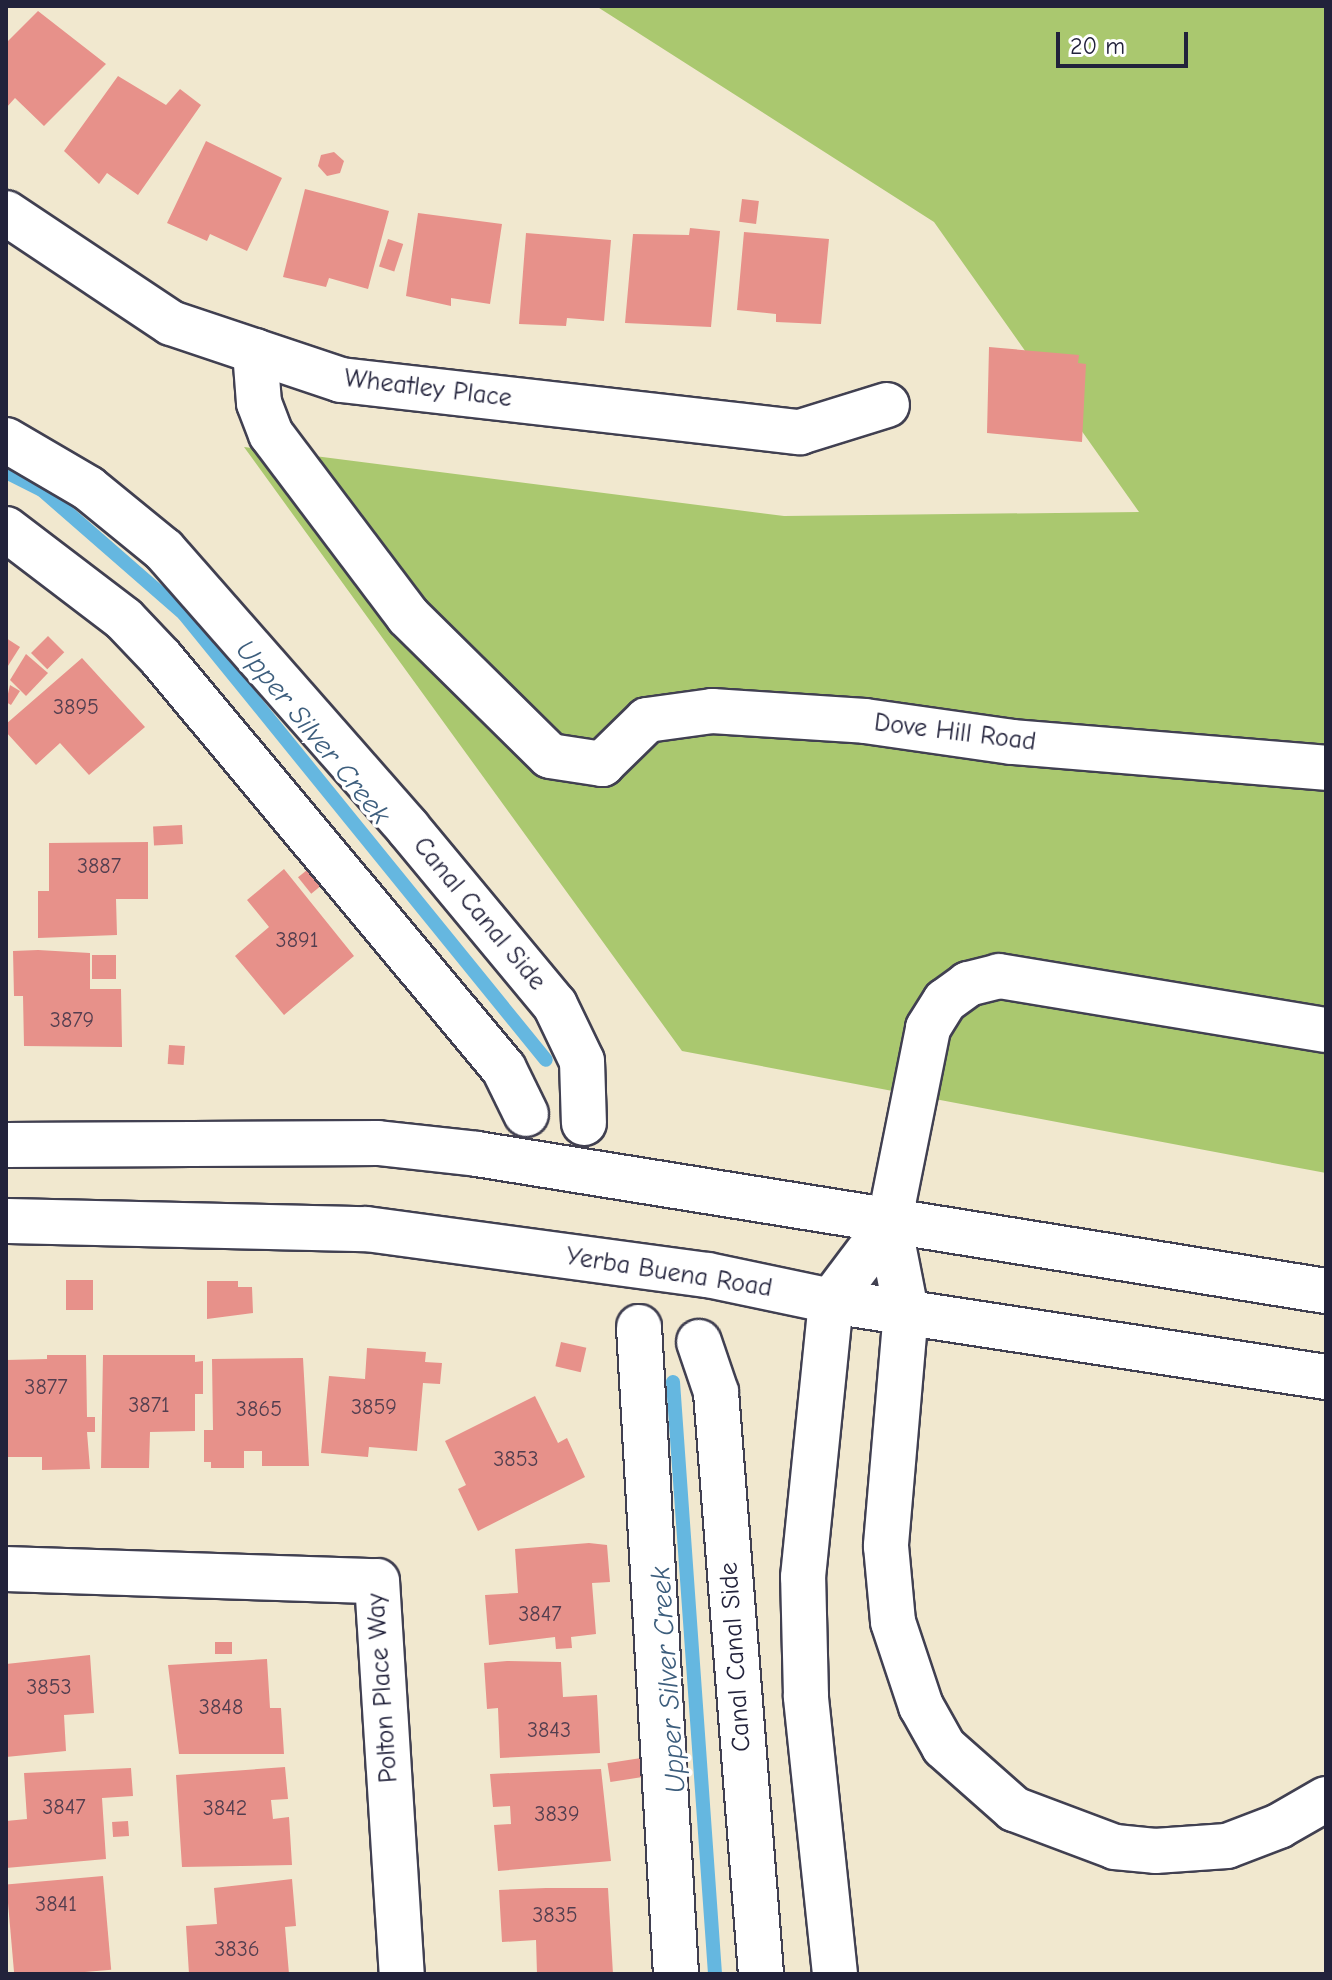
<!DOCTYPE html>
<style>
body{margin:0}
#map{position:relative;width:1332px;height:1980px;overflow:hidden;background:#f1e8cf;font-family:"Comic Neue",sans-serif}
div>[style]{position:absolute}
.green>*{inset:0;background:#aac86f}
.stream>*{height:14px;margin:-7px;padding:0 7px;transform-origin:7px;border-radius:7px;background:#65b7e0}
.building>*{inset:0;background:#e7918a;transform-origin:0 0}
.roads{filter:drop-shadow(2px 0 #414051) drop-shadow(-2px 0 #414051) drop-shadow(0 2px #414051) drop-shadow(0 -2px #414051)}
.minor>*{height:44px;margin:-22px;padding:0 22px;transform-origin:22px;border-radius:22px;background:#fff}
.major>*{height:44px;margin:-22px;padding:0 22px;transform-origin:22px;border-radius:22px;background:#fff}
.highway>*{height:44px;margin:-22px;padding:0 22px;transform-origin:22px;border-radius:22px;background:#fff}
span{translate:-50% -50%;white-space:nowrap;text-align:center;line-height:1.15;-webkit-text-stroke:7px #fff;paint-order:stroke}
.number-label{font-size:22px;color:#533e4f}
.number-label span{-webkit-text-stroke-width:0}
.street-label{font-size:26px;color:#22223b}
.water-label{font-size:28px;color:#3d5e7d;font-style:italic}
.frame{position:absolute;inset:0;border:8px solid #22223b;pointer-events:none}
.scale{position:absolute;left:1056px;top:32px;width:132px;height:36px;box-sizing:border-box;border:4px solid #22223b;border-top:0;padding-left:10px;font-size:24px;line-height:28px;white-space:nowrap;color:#22223b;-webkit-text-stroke:6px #fff;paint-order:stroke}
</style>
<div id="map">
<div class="green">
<div style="clip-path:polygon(596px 6px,1326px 6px,1326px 1173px,682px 1051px,244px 447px,784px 516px,1139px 512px,934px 222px)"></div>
</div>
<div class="stream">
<div style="left:6px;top:472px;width:40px;rotate:26.6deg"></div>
<div style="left:42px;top:490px;width:189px;rotate:41.1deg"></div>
<div style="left:184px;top:614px;width:574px;rotate:50.94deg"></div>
<div style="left:673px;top:1382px;width:593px;rotate:85.94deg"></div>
</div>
<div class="building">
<div style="clip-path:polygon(38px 11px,106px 64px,44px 126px,15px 98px,6px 108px,6px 43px)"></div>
<div style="clip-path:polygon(118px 76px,166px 105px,180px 89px,201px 105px,138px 195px,107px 173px,99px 184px,64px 151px)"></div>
<div style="clip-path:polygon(206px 141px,282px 178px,247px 251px,210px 234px,207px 241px,167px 223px)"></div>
<div style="clip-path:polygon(334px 152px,344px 161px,340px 173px,327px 176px,318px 166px,321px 155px)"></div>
<div style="clip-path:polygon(305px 189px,389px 211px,368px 289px,329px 278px,326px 287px,283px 277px)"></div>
<div style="left:742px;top:199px;width:17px;height:23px;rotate:7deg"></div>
<div style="clip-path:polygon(418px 213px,502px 224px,490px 304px,451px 298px,451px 306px,406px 296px)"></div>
<div style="clip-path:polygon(690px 228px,720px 231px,711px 327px,625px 323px,633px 234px,689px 235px)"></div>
<div style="clip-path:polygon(744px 232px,829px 239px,821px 324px,776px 322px,776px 314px,737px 310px)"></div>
<div style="clip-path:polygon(526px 233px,611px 240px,604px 321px,567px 318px,566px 326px,519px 324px)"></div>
<div style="left:388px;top:239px;width:16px;height:29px;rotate:18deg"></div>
<div style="clip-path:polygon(989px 347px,1079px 355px,1078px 363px,1086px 364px,1082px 442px,987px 433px)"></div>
<div style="left:48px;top:636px;width:23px;height:24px;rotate:45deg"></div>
<div style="clip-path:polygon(6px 638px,20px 647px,6px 669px)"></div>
<div style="clip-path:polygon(26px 654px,48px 673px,26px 696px,10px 680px)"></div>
<div style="clip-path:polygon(82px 658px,145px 727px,89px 775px,60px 743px,36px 765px,6px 732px,6px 724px)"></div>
<div style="clip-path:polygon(10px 685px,20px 691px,11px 705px,6px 702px)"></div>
<div style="left:182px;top:825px;width:19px;height:29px;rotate:87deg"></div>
<div style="clip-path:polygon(148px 842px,148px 899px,116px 899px,117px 935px,38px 938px,38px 891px,49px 891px,49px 843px)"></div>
<div style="left:312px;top:866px;width:21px;height:18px;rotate:51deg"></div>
<div style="clip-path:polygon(284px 869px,354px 956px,284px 1015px,235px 956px,269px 927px,247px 900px)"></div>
<div style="clip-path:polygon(38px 950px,90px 953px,90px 989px,121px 989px,122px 1047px,24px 1046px,23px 996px,14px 996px,13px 951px)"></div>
<div style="left:92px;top:955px;width:24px;height:24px"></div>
<div style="left:169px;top:1045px;width:16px;height:19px;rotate:4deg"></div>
<div style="left:66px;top:1280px;width:27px;height:30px"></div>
<div style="clip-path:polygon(207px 1281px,238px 1281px,238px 1287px,252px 1287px,253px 1313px,207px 1319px)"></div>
<div style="left:561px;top:1342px;width:26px;height:25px;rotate:13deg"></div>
<div style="clip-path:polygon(367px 1348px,426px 1352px,425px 1362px,442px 1363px,440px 1384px,423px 1383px,417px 1451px,369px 1447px,368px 1457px,321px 1453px,329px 1376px,365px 1379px)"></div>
<div style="clip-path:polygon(47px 1355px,86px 1355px,87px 1417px,95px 1417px,95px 1432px,87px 1432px,90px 1469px,42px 1470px,42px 1457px,6px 1457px,6px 1360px,47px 1359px)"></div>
<div style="clip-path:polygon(103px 1355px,195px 1355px,195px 1362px,203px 1361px,203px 1394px,195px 1394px,195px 1431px,150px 1432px,149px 1468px,101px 1468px)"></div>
<div style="clip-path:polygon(303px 1358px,309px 1466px,262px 1466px,262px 1451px,244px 1451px,244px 1468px,211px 1468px,211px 1462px,204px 1462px,204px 1430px,213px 1430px,212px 1359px)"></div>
<div style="clip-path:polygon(535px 1396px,558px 1443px,567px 1438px,585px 1477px,478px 1531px,458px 1489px,466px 1485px,445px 1441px)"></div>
<div style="clip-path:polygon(589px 1543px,607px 1545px,610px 1582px,592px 1583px,596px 1634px,571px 1637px,572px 1648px,556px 1649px,555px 1637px,489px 1645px,485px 1595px,518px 1593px,515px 1549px)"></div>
<div style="left:232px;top:1642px;width:12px;height:17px;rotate:90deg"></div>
<div style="clip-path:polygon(90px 1655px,94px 1713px,64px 1715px,66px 1751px,6px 1757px,6px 1664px)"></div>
<div style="clip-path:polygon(267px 1659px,270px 1708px,281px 1708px,284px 1754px,179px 1754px,168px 1665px)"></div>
<div style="clip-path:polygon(507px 1661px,561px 1662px,563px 1697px,597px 1695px,600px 1753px,500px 1758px,498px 1708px,487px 1709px,484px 1663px)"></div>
<div style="left:641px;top:1758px;width:19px;height:34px;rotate:81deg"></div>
<div style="clip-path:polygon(285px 1767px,288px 1799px,271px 1800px,273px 1819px,289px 1817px,292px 1865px,182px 1867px,176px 1775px)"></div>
<div style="clip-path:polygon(131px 1768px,133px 1796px,102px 1798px,106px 1859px,6px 1868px,6px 1821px,27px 1819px,24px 1773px)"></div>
<div style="clip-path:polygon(601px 1769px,611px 1861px,498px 1871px,494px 1825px,511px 1824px,510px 1806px,493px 1807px,490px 1774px)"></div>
<div style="left:128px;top:1821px;width:15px;height:16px;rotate:86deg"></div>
<div style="left:103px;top:1876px;width:94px;height:97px;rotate:85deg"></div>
<div style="clip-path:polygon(292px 1879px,296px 1926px,285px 1927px,289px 1974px,189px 1974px,186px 1926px,217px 1924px,214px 1888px)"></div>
<div style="clip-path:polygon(546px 1888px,608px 1888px,613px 1974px,537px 1974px,536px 1940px,502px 1942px,499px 1890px)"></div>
</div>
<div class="roads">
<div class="minor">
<div style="left:6px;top:213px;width:198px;rotate:33.7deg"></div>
<div style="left:171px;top:323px;width:179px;rotate:18.5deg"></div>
<div style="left:341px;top:380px;width:462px;rotate:6.5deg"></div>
<div style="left:800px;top:432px;width:91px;rotate:-17.2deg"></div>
<div style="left:255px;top:351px;width:52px;rotate:85.6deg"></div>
<div style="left:259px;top:403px;width:33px;rotate:69deg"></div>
<div style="left:271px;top:434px;width:228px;rotate:53deg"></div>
<div style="left:408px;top:616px;width:199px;rotate:44.6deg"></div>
<div style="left:550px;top:756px;width:53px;rotate:8.7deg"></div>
<div style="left:602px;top:764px;width:63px;rotate:-44.4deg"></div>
<div style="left:647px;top:720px;width:66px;rotate:-7.9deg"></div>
<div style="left:712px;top:711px;width:153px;rotate:3.7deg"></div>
<div style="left:865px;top:721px;width:148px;rotate:8.1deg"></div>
<div style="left:1012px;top:742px;width:315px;rotate:4.7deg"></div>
<div style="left:6px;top:440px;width:95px;rotate:30.3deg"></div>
<div style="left:88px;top:488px;width:98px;rotate:39.2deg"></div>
<div style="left:164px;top:550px;width:370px;rotate:48.7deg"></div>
<div style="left:408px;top:828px;width:230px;rotate:50.3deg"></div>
<div style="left:555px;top:1005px;width:62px;rotate:64.3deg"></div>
<div style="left:582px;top:1061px;width:62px;rotate:88.2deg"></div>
<div style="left:6px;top:529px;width:148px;rotate:37.3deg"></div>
<div style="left:124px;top:619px;width:54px;rotate:46.5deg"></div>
<div style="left:161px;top:658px;width:535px;rotate:50.15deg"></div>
<div style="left:504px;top:1069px;width:50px;rotate:63.9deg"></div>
<div style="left:889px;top:1224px;width:200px;rotate:-78.7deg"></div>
<div style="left:928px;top:1028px;width:32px;rotate:-58deg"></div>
<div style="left:945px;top:1001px;width:29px;rotate:-36deg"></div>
<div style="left:968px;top:984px;width:32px;rotate:-14deg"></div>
<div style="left:999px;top:976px;width:331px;rotate:9.4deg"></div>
<div style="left:639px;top:1327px;width:648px;rotate:86.73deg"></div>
<div style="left:699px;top:1342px;width:53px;rotate:71.2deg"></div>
<div style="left:716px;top:1392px;width:584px;rotate:85.58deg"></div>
<div style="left:6px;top:1569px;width:371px;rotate:1.9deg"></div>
<div style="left:377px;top:1581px;width:394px;rotate:86.4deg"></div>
</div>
<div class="major">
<div style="left:6px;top:1145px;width:372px;rotate:-0.3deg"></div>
<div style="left:378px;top:1143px;width:100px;rotate:6.3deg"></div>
<div style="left:477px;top:1154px;width:860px;rotate:9.17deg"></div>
<div style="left:6px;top:1221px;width:360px;rotate:1.3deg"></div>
<div style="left:366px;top:1229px;width:345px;rotate:7.7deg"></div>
<div style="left:708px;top:1275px;width:126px;rotate:11.9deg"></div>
<div style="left:831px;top:1301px;width:501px;rotate:8.73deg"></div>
</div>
<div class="highway">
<div style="left:889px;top:1224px;width:89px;rotate:78.9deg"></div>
<div style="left:906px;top:1311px;width:236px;rotate:94.9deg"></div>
<div style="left:886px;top:1546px;width:76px;rotate:84.7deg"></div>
<div style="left:893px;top:1622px;width:89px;rotate:71.6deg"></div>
<div style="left:921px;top:1706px;width:47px;rotate:60.7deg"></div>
<div style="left:944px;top:1747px;width:94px;rotate:41.5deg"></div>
<div style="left:1014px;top:1809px;width:108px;rotate:20.6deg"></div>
<div style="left:1115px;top:1847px;width:40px;rotate:5.7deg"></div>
<div style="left:1155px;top:1851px;width:72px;rotate:-4deg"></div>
<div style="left:1227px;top:1846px;width:56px;rotate:-21deg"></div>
<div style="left:1279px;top:1826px;width:54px;rotate:-29.9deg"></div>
<div style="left:835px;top:1974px;width:280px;rotate:-96deg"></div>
<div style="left:806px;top:1696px;width:119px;rotate:-91.4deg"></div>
<div style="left:803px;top:1577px;width:277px;rotate:-84.2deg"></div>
<div style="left:831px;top:1301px;width:96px;rotate:-53deg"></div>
</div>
</div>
<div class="number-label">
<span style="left:76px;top:708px">3895</span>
<span style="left:99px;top:867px">3887</span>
<span style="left:297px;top:941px">3891</span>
<span style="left:72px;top:1021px">3879</span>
<span style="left:46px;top:1388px">3877</span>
<span style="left:149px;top:1406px">3871</span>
<span style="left:374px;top:1408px">3859</span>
<span style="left:259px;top:1410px">3865</span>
<span style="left:516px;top:1460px">3853</span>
<span style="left:540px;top:1615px">3847</span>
<span style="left:49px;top:1688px">3853</span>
<span style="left:221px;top:1708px">3848</span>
<span style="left:549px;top:1731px">3843</span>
<span style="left:64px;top:1808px">3847</span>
<span style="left:225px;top:1809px">3842</span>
<span style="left:557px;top:1815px">3839</span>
<span style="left:56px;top:1905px">3841</span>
<span style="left:555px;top:1916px">3835</span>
<span style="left:237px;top:1950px">3836</span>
</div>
<div class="street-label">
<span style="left:428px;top:389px;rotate:7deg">Wheatley Place</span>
<span style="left:955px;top:733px;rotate:7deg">Dove Hill Road</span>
<span style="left:479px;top:914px;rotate:50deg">Canal Canal Side</span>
<span style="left:669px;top:1273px;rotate:9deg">Yerba Buena Road</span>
<span style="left:736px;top:1657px;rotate:-94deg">Canal Canal Side</span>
<span style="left:383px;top:1688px;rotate:-94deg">Polton Place Way</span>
</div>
<div class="water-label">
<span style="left:313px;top:732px;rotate:51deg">Upper Silver Creek</span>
<span style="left:668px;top:1680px;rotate:-94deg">Upper Silver Creek</span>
</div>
<div class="frame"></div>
<div class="scale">20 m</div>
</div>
